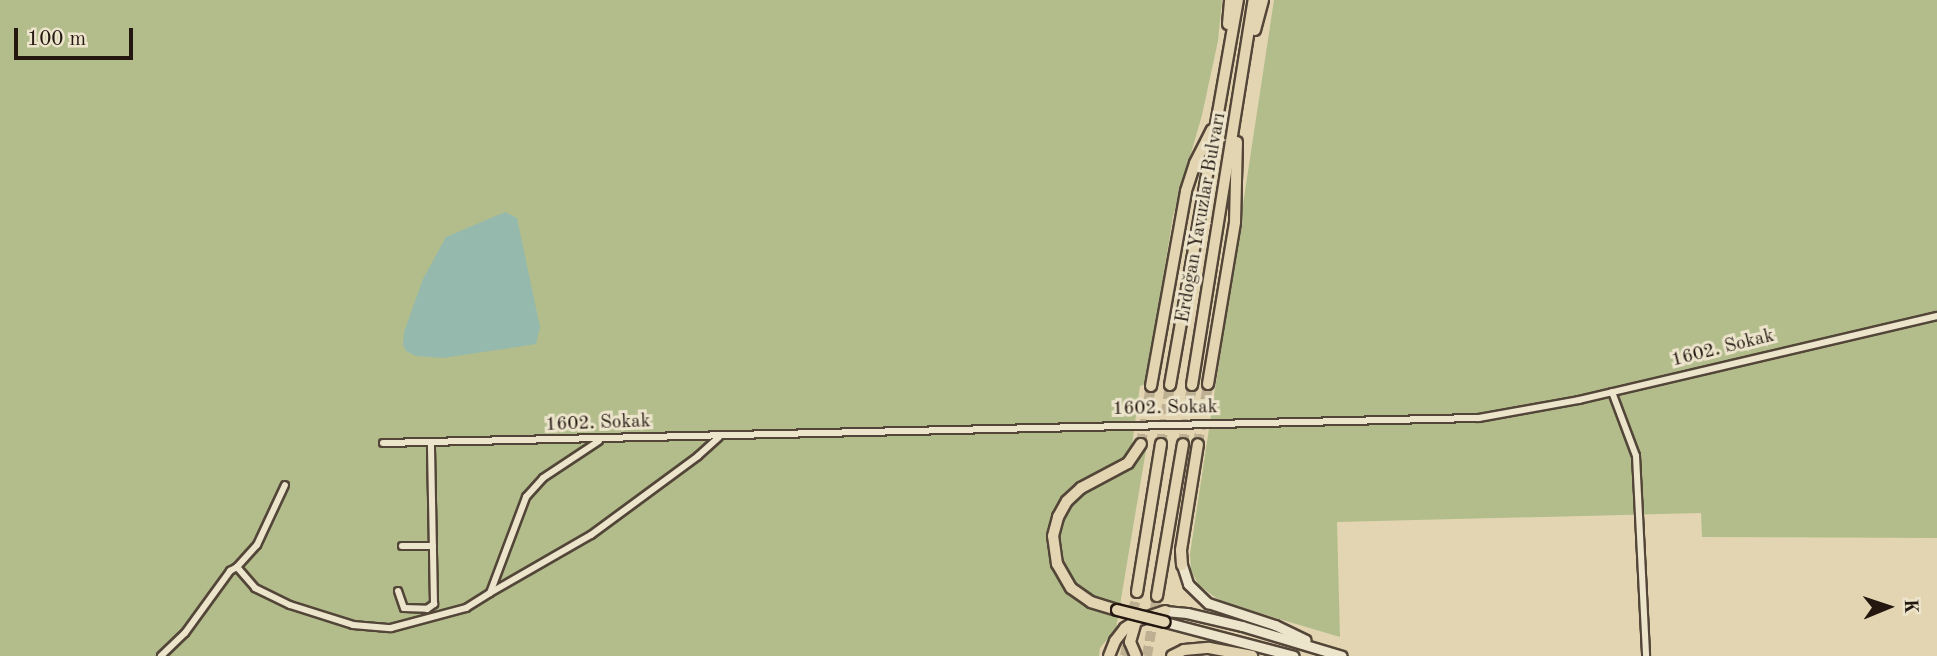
<!DOCTYPE html>
<meta charset="utf-8">
<style>
body{margin:0}
#map{position:relative;width:1937px;height:656px;overflow:hidden;background:#e3d5b1;font-family:"Old Standard TT",serif}
div>[style]{position:absolute}
.green>*{inset:0;background:#b3bd8c}
.water>*{inset:0;background:#95b9ac}
.primary-tunnel>*{height:10px;margin-top:-5px;transform-origin:0;background:repeating-linear-gradient(90deg,#bdaf91 0 10px,transparent 0 15px)}
.roads{filter:drop-shadow(2px 0 #534638) drop-shadow(-2px 0 #534638) drop-shadow(0 2px #534638) drop-shadow(0 -2px #534638)}
.street>*{height:6px;margin:-3px;padding:0 3px;transform-origin:3px;border-radius:3px;background:#ede4cc}
.secondary>*{height:9px;margin:-4.5px;padding:0 4.5px;transform-origin:4.5px;border-radius:4.5px;background:#ede4cc}
.primary>*{height:10px;margin:-5px;padding:0 5px;transform-origin:5px;border-radius:5px;background:#e3d5b1}
.bridges{filter:drop-shadow(2px 0 #231710) drop-shadow(-2px 0 #231710) drop-shadow(0 2px #231710) drop-shadow(0 -2px #231710)}
.primary-bridge>*{height:10px;margin:-5px;padding:0 5px;transform-origin:5px;border-radius:5px;background:#e3d5b1}
span{translate:-50% -50%;white-space:nowrap;text-align:center;line-height:1.15;-webkit-text-stroke:6px #ede4cc;paint-order:stroke}
.street-label{font-size:19px;color:#231710}
.north{position:absolute;left:1853px;top:572px;width:70px;height:70px;-webkit-text-stroke:5px #ede4cc;paint-order:stroke;rotate:88deg;font-size:19px;font-weight:700;line-height:28px;text-align:center;color:#231710}
.north::after{content:'';display:block;margin:auto;width:24px;height:32px;background:#231710;clip-path:polygon(50% 0,100% 100%,50% 72%,0 100%)}
.scale{position:absolute;left:14px;top:28px;width:119px;height:32px;box-sizing:border-box;border:4px solid #231710;border-top:0;padding-left:9px;font-size:21px;line-height:24px;white-space:nowrap;color:#231710;-webkit-text-stroke:5px #ede4cc;paint-order:stroke}
</style>
<div id="map">
<div class="green">
<div style="clip-path:polygon(0 0,1222px 0,1218px 41px,1202px 115px,1173px 216px,1146px 384px,1140px 386px,1132px 445px,1147px 444px,1116px 629px,1100px 648px,1099px 656px,0 656px)"></div>
<div style="clip-path:polygon(1274px 0,1937px 0,1937px 538px,1702px 537px,1701px 513px,1337px 522px,1340px 637px,1229px 604px,1216px 598px,1199px 585px,1191px 571px,1190px 554px)"></div>
</div>
<div class="water">
<div style="clip-path:polygon(505px 212px,517px 218px,540px 327px,536px 344px,443px 358px,416px 356px,406px 351px,403px 345px,404px 332px,423px 279px,446px 237px)"></div>
</div>
<div class="primary-tunnel">
<div style="left:1141px;top:444px;width:59px;rotate:-80.2deg"></div>
<div style="left:1161px;top:444px;width:60px;rotate:-81.3deg"></div>
<div style="left:1183px;top:444px;width:60px;rotate:-81.3deg"></div>
<div style="left:1198px;top:444px;width:61px;rotate:-80.5deg"></div>
<div style="left:1125px;top:656px;width:65px;rotate:-79.4deg"></div>
<div style="left:1147px;top:656px;width:61px;rotate:-80.5deg"></div>
</div>
<div class="roads">
<div class="street">
<div style="left:1612px;top:392px;width:68px;rotate:69.4deg"></div>
<div style="left:1636px;top:456px;width:200px;rotate:87.1deg"></div>
<div style="left:383px;top:443px;width:1096px;rotate:-1.31deg"></div>
<div style="left:1479px;top:418px;width:102px;rotate:-10.2deg"></div>
<div style="left:1579px;top:400px;width:368px;rotate:-13.2deg"></div>
<div style="left:402px;top:546px;width:31px"></div>
<div style="left:237px;top:567px;width:30px;rotate:-48deg"></div>
<div style="left:257px;top:545px;width:66px;rotate:-65deg"></div>
<div style="left:398px;top:591px;width:18px;rotate:71deg"></div>
<div style="left:404px;top:608px;width:23px;rotate:2deg"></div>
<div style="left:427px;top:609px;width:9px;rotate:-36deg"></div>
<div style="left:434px;top:604px;width:161px;rotate:-91.1deg"></div>
<div style="left:490px;top:593px;width:116px;rotate:-29.9deg"></div>
<div style="left:591px;top:535px;width:133px;rotate:-36.4deg"></div>
<div style="left:698px;top:456px;width:28px;rotate:-42deg"></div>
<div style="left:161px;top:656px;width:33px;rotate:-44deg"></div>
<div style="left:185px;top:633px;width:77px;rotate:-54deg"></div>
<div style="left:230px;top:571px;width:8px;rotate:-30deg"></div>
<div style="left:237px;top:567px;width:28px;rotate:49deg"></div>
<div style="left:255px;top:588px;width:39px;rotate:26deg"></div>
<div style="left:290px;top:605px;width:66px;rotate:17.6deg"></div>
<div style="left:353px;top:625px;width:38px;rotate:5deg"></div>
<div style="left:391px;top:628px;width:78px;rotate:-14.9deg"></div>
<div style="left:466px;top:608px;width:28px;rotate:-32deg"></div>
<div style="left:490px;top:593px;width:103px;rotate:-69.4deg"></div>
<div style="left:526px;top:497px;width:25px;rotate:-48deg"></div>
<div style="left:543px;top:478px;width:67px;rotate:-33.5deg"></div>
</div>
<div class="secondary">
<div style="left:1182px;top:565px;width:20px;rotate:72deg"></div>
<div style="left:1188px;top:584px;width:28px;rotate:44deg"></div>
<div style="left:1208px;top:603px;width:71px;rotate:18.2deg"></div>
<div style="left:1275px;top:625px;width:34px;rotate:26deg"></div>
<div style="left:1165px;top:611px;width:22px;rotate:5deg"></div>
<div style="left:1187px;top:613px;width:57px;rotate:13.3deg"></div>
<div style="left:1242px;top:626px;width:104px;rotate:16.7deg"></div>
<div style="left:1165px;top:622px;width:133px;rotate:14.8deg"></div>
</div>
<div class="primary">
<div style="left:1228px;top:24px;width:24px;rotate:-85deg"></div>
<div style="left:1255px;top:30px;width:31px;rotate:-75deg"></div>
<div style="left:1208px;top:384px;width:164px;rotate:-80.5deg"></div>
<div style="left:1235px;top:222px;width:80px;rotate:-88.6deg"></div>
<div style="left:1170px;top:385px;width:391px;rotate:-80deg"></div>
<div style="left:1192px;top:385px;width:390px;rotate:-80.9deg"></div>
<div style="left:1151px;top:386px;width:198px;rotate:-79.8deg"></div>
<div style="left:1186px;top:191px;width:29px;rotate:-72deg"></div>
<div style="left:1195px;top:163px;width:37px;rotate:-63deg"></div>
<div style="left:1182px;top:565px;width:15px;rotate:-94deg"></div>
<div style="left:1181px;top:550px;width:107px;rotate:-80.9deg"></div>
<div style="left:1137px;top:592px;width:150px;rotate:-80.8deg"></div>
<div style="left:1157px;top:596px;width:154px;rotate:-80.3deg"></div>
<div style="left:1117px;top:610px;width:27px;rotate:-163deg"></div>
<div style="left:1091px;top:602px;width:24px;rotate:-145deg"></div>
<div style="left:1071px;top:588px;width:28px;rotate:-120deg"></div>
<div style="left:1057px;top:564px;width:28px;rotate:-98deg"></div>
<div style="left:1053px;top:536px;width:20px;rotate:-75deg"></div>
<div style="left:1058px;top:517px;width:18px;rotate:-61deg"></div>
<div style="left:1067px;top:501px;width:19px;rotate:-43deg"></div>
<div style="left:1081px;top:488px;width:53px;rotate:-28deg"></div>
<div style="left:1128px;top:463px;width:23px;rotate:-56deg"></div>
<div style="left:1136px;top:621px;width:22px;rotate:106deg"></div>
<div style="left:1130px;top:642px;width:15px;rotate:67deg"></div>
<div style="left:1109px;top:656px;width:16px;rotate:-68deg"></div>
<div style="left:1115px;top:641px;width:16px;rotate:-52deg"></div>
<div style="left:1125px;top:628px;width:13px;rotate:-32deg"></div>
<div style="left:1136px;top:621px;width:31px;rotate:-19deg"></div>
<div style="left:1172px;top:656px;width:13px;rotate:-27deg"></div>
<div style="left:1184px;top:650px;width:25px;rotate:-5deg"></div>
<div style="left:1209px;top:648px;width:44px;rotate:10.5deg"></div>
</div>
</div>
<div class="bridges">
<div class="primary-bridge">
<div style="left:1117px;top:610px;width:49px;rotate:14deg"></div>
</div>
</div>
<div class="street-label">
<span style="left:1202px;top:218px;rotate:-80deg">Erdoğan Yavuzlar Bulvarı</span>
<span style="left:1723px;top:349px;rotate:-14deg">1602. Sokak</span>
<span style="left:1165px;top:409px;rotate:-1deg">1602. Sokak</span>
<span style="left:598px;top:424px;rotate:-2deg">1602. Sokak</span>
</div>
<div class="north">K</div>
<div class="scale">100 m</div>
</div>
